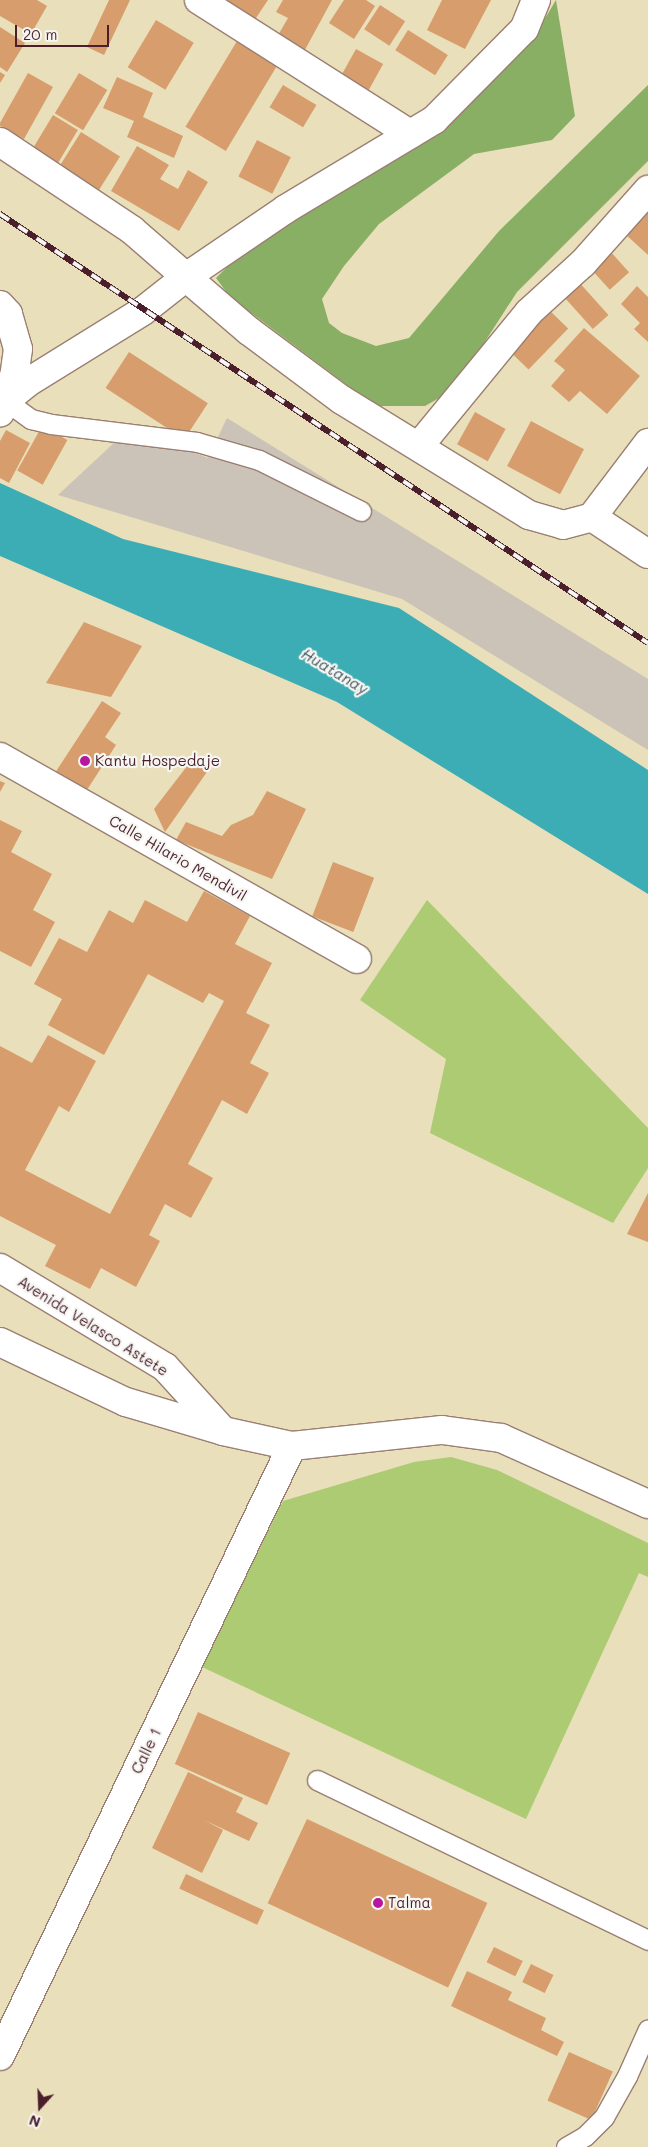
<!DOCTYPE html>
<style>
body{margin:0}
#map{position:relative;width:648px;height:2147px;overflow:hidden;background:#e9dfba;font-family:Mali,sans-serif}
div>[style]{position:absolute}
.industrial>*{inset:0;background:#cbc3b8}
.green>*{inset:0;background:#accb73}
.forest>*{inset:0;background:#89af65}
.water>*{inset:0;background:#3cadb4}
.building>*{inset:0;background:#d79d6c;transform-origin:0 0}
.roads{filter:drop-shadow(1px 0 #9a7f72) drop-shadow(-1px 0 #9a7f72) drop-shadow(0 1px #9a7f72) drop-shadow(0 -1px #9a7f72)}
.service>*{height:19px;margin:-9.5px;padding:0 9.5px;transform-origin:9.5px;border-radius:9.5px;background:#fff}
.minor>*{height:28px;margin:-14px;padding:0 14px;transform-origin:14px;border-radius:14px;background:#fff}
.secondary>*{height:28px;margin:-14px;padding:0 14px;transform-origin:14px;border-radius:14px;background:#fff}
.trunk>*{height:28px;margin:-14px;padding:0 14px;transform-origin:14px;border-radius:14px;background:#fff}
.rail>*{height:5.5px;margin-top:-2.75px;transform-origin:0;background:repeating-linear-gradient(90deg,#f6f6f2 0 11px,#4a1f2b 0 22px);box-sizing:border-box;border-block:1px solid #4a1f2b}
.dots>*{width:14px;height:14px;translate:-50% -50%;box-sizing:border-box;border:2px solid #f6f6f2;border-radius:50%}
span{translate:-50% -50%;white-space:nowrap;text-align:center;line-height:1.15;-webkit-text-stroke:4.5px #f6f6f2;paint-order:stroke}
.poi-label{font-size:15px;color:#4a1f2b}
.left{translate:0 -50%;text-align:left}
.street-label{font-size:15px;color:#4a1f2b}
.water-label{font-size:16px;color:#445862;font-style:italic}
.north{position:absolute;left:15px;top:2082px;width:50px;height:50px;-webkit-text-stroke:4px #f6f6f2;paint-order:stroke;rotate:200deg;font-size:14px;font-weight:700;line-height:20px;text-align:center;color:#4a1f2b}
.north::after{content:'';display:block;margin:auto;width:18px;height:22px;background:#4a1f2b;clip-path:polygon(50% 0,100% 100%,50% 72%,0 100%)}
.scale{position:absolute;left:15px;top:25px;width:94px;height:22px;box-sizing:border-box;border:2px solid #4a1f2b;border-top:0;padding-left:6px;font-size:15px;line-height:18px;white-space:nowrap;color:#4a1f2b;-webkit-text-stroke:4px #f6f6f2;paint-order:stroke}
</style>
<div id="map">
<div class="industrial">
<div style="clip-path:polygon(227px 418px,648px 679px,648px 750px,402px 599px,58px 495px,130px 428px,208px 458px)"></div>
</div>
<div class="green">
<div style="clip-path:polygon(427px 900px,648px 1128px,648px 1168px,613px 1223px,430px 1133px,446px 1059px,360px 1000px)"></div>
<div style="clip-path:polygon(451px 1457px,497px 1470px,648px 1543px,648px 1577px,639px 1573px,526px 1819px,202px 1667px,283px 1501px,414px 1462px)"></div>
</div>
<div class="forest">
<div style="clip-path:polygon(556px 0,575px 116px,552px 140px,474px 154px,379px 224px,344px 266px,322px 299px,329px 323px,342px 333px,376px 346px,409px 338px,499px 231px,648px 85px,648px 161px,517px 292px,468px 368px,448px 393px,425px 406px,375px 406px,230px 297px,216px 278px,246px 248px,534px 37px)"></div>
</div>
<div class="water">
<div style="clip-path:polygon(0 483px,123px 539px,399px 608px,648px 770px,648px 894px,337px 702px,0 556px)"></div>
</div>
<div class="building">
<div style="clip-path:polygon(0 0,37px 0,47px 6px,31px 34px,0 16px)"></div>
<div style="clip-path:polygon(109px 0,130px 0,104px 55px,87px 47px)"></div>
<div style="clip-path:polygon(215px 0,268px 0,248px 30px)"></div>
<div style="clip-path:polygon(283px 0,332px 0,300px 59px,273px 44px,288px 18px,276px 12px)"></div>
<div style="clip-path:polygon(344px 0,366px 0,375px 6px,354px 39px,329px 23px)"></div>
<div style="clip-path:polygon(442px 0,491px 0,465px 49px,427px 30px)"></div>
<div style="left:380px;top:5px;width:30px;height:29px;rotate:33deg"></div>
<div style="left:156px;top:20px;width:44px;height:55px;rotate:31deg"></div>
<div style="clip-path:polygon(0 27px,25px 43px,7px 72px,0 67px)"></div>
<div style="left:408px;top:30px;width:47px;height:24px;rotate:32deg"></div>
<div style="left:237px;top:41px;width:47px;height:100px;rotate:31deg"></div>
<div style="left:356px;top:49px;width:31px;height:39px;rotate:29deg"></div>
<div style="clip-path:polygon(0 72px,5px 75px,0 83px)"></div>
<div style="clip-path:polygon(28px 73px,53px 87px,24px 139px,0 126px,0 123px)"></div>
<div style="left:79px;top:73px;width:33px;height:47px;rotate:31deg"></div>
<div style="clip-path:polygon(117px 77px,153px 93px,143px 117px,183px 136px,174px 158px,127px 137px,134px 121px,103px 108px)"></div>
<div style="left:283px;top:85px;width:39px;height:26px;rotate:31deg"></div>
<div style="left:53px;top:115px;width:29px;height:42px;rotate:31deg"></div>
<div style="left:81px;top:132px;width:46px;height:42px;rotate:32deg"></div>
<div style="left:257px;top:140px;width:38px;height:41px;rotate:27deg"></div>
<div style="clip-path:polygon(137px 146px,169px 165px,160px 179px,178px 189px,188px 170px,208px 182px,179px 231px,111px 191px)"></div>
<div style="clip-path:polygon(648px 208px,648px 255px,624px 233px)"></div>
<div style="left:609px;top:250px;width:30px;height:26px;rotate:48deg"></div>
<div style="left:577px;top:280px;width:47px;height:21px;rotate:48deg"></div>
<div style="clip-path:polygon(637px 286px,648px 297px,648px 342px,634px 329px,640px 323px,621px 304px)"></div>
<div style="left:548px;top:309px;width:28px;height:57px;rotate:44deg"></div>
<div style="clip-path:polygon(584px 328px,640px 376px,607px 414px,580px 391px,569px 402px,551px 386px,565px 370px,554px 361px)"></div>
<div style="left:129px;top:352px;width:94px;height:43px;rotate:33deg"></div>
<div style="left:475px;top:412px;width:35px;height:37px;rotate:29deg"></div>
<div style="left:531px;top:421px;width:60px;height:51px;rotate:28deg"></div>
<div style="left:42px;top:426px;width:29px;height:51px;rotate:29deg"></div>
<div style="clip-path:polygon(6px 430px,30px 443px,9px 483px,0 478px,0 441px)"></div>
<div style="clip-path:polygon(84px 622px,142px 646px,111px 697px,46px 683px)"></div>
<div style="clip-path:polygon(102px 701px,121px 713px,105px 737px,116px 745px,83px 796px,53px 776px)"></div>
<div style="clip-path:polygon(191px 761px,209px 769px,165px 832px,154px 809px)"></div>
<div style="clip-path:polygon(0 781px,5px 783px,0 792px)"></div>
<div style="clip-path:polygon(267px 791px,306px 809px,272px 879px,176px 840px,186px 822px,222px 836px,231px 825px,253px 815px)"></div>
<div style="clip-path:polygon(0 820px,22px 831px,11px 852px,52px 874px,33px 910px,55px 922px,31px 967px,0 951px)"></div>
<div style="left:333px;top:862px;width:44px;height:58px;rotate:21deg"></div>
<div style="clip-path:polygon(204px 891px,250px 916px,235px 944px,272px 963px,246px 1013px,270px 1025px,250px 1063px,269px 1073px,247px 1114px,222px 1100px,188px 1164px,213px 1178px,191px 1218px,165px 1204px,149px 1235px,160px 1241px,136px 1287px,101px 1268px,90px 1289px,45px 1266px,56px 1245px,0 1216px,0 1046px,32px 1063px,48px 1035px,96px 1061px,69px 1112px,59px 1106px,25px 1170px,110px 1214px,224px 1001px,209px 993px,203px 1003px,148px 974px,104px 1055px,48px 1025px,62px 999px,34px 984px,59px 938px,87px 952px,109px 910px,133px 923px,145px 900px,187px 922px)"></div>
<div style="clip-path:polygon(648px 1193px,648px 1242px,627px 1234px)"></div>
<div style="left:198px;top:1712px;width:101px;height:57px;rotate:24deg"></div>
<div style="clip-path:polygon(188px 1772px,243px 1798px,236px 1812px,258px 1823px,249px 1841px,204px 1820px,223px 1830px,202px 1873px,152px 1848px)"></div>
<div style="left:307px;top:1819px;width:199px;height:93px;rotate:25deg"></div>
<div style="left:186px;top:1874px;width:86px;height:16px;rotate:25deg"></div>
<div style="left:494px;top:1947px;width:32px;height:17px;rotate:26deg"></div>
<div style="left:531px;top:1964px;width:25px;height:20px;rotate:26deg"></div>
<div style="clip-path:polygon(467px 1971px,512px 1992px,508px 2000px,546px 2018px,541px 2030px,564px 2042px,557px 2056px,451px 2006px)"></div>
<div style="left:569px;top:2052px;width:48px;height:53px;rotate:24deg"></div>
</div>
<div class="roads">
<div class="service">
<div style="left:6px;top:401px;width:31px;rotate:36deg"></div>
<div style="left:31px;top:419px;width:21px;rotate:14deg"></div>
<div style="left:51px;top:424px;width:147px;rotate:7deg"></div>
<div style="left:197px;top:442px;width:65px;rotate:16.2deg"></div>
<div style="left:259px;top:460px;width:114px;rotate:26.6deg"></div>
<div style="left:317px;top:1780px;width:368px;rotate:25.8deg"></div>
<div style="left:566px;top:2147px;width:22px;rotate:-30deg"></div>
<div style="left:585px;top:2136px;width:27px;rotate:-45deg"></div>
<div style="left:604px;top:2117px;width:47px;rotate:-60.7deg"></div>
<div style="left:627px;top:2076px;width:51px;rotate:-65.9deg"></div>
</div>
<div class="minor">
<div style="left:199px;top:0;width:250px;rotate:32.4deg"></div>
<div style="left:536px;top:0;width:31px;rotate:112deg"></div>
<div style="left:524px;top:29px;width:128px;rotate:134.7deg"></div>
<div style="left:434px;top:120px;width:173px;rotate:149deg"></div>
<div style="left:286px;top:209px;width:121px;rotate:145.8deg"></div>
<div style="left:186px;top:277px;width:83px;rotate:40.6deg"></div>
<div style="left:249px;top:331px;width:116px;rotate:36.6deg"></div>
<div style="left:342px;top:400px;width:220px;rotate:31.6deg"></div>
<div style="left:529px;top:515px;width:35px;rotate:16deg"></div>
<div style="left:563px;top:525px;width:30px;rotate:-15deg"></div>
<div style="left:592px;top:517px;width:93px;rotate:-52.9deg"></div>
<div style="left:419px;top:446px;width:173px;rotate:-50.6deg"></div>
<div style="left:529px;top:312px;width:73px;rotate:-42.2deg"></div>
<div style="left:583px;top:263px;width:98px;rotate:-48.3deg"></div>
<div style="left:592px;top:517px;width:67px;rotate:33.5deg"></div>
<div style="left:0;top:757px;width:410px;rotate:29.5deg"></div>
<div style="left:0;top:2056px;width:676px;rotate:-64.42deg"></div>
</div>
<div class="secondary">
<div style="left:0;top:142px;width:159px;rotate:33.7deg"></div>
<div style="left:132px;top:230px;width:72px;rotate:41deg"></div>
<div style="left:186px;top:277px;width:55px;rotate:141.7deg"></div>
<div style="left:143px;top:311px;width:137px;rotate:148.2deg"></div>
<div style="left:27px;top:383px;width:35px;rotate:141deg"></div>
</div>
<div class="trunk">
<div style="left:0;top:305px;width:12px;rotate:48deg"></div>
<div style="left:8px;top:314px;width:36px;rotate:74deg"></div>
<div style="left:18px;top:349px;width:27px;rotate:98deg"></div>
<div style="left:14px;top:376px;width:39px;rotate:111deg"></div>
<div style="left:0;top:1268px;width:192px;rotate:31deg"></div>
<div style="left:165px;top:1367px;width:86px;rotate:47.8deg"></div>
<div style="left:0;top:1342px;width:140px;rotate:25.5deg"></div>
<div style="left:126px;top:1402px;width:101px;rotate:16.6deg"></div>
<div style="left:223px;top:1431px;width:71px;rotate:12.3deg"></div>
<div style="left:292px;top:1446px;width:151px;rotate:-6.1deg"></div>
<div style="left:442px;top:1430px;width:60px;rotate:7.7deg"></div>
<div style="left:501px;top:1438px;width:161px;rotate:24.2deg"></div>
</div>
</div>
<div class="rail">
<div style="left:0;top:214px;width:777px;rotate:33.51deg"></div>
</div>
<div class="dots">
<div style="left:85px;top:761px;background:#b5179e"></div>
<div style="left:378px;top:1903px;background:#b5179e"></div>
</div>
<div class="poi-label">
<span class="left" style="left:95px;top:761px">Kantu Hospedaje</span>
<span class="left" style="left:388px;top:1903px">Talma</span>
</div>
<div class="street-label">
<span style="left:178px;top:858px;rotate:30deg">Calle Hilario Mendivil</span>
<span style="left:93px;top:1326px;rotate:32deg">Avenida Velasco Astete</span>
<span style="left:146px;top:1751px;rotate:-64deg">Calle 1</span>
</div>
<div class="water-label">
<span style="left:335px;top:671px;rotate:31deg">Huatanay</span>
</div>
<div class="north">N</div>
<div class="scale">20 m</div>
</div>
